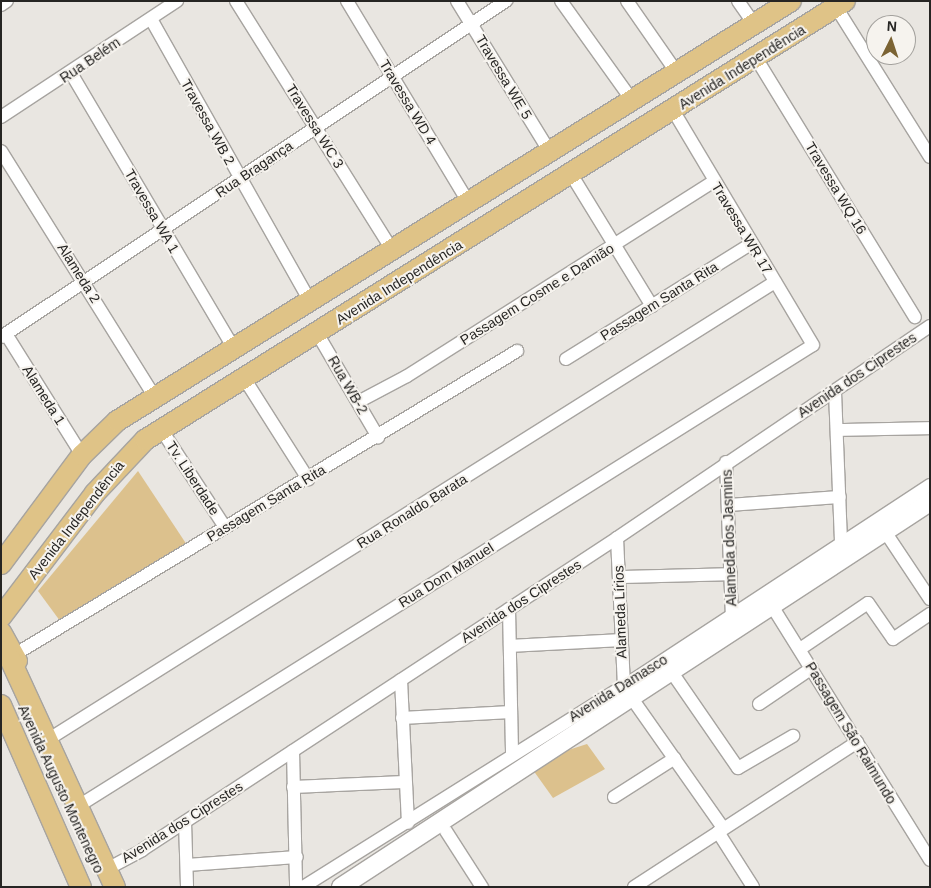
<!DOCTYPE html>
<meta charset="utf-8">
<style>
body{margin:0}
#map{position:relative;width:931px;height:888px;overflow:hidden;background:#e9e6e1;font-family:Helvetica,sans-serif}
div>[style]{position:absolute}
.green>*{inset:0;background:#dcc18d}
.roads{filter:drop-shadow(1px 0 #a7a4a0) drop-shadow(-1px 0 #a7a4a0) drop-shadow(0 1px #a7a4a0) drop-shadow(0 -1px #a7a4a0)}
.street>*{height:12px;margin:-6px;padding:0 6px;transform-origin:6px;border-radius:6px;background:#fff}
.secondary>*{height:18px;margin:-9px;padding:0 9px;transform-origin:9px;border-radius:9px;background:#fff}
.primary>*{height:20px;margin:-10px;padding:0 10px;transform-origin:10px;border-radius:10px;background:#dfc387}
span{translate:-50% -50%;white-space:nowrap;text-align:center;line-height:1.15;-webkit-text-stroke:4px #f6f3ee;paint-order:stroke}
.street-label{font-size:14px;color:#262523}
.frame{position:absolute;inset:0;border:2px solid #262523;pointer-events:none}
.north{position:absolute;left:866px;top:15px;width:50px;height:50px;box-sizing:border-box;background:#f6f3ee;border:1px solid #a3a19d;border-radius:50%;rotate:4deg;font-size:14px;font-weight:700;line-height:20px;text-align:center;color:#262523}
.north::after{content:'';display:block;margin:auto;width:18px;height:22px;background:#7b6333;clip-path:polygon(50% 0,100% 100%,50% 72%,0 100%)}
</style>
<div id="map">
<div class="green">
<div style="clip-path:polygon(138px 471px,189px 548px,63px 625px,38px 591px)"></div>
<div style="clip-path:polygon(587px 744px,605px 769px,553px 798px,528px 763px)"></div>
</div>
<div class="roads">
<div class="street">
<div style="left:236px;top:1px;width:295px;rotate:57.9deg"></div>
<div style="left:347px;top:1px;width:236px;rotate:58.9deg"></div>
<div style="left:457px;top:1px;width:177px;rotate:58.4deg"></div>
<div style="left:561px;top:1px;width:122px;rotate:54.4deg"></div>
<div style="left:627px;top:1px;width:88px;rotate:55.2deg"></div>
<div style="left:738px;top:1px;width:28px;rotate:55deg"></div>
<div style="left:1px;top:5px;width:7px;rotate:-34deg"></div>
<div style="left:836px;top:7px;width:177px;rotate:57.9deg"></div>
<div style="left:151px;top:19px;width:326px;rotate:60.6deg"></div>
<div style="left:756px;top:58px;width:304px;rotate:58.5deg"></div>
<div style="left:71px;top:73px;width:321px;rotate:59.4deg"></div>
<div style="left:1px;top:117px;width:211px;rotate:-33.4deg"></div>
<div style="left:1px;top:151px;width:290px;rotate:58deg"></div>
<div style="left:571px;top:174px;width:155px;rotate:58.5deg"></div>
<div style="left:317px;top:333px;width:121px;rotate:59.6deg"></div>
<div style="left:6px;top:334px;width:143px;rotate:57.9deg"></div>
<div style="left:1px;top:337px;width:607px;rotate:-33.64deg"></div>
<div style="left:566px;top:359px;width:219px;rotate:-31.9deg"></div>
<div style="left:244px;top:378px;width:120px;rotate:57.6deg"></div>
<div style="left:835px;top:392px;width:151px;rotate:87.7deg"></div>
<div style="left:358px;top:402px;width:55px;rotate:-28deg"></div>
<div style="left:407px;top:376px;width:364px;rotate:-32.4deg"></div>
<div style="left:161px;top:429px;width:117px;rotate:56.9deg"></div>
<div style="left:838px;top:430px;width:92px;rotate:-1.2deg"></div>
<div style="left:726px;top:462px;width:153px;rotate:87.8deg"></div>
<div style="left:728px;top:505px;width:112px;rotate:-4.1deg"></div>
<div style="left:884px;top:530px;width:83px;rotate:56.3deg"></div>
<div style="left:617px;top:538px;width:148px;rotate:87.3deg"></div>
<div style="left:619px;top:577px;width:112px;rotate:-1.5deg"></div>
<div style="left:772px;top:606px;width:299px;rotate:58.1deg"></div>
<div style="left:509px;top:609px;width:144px;rotate:88.8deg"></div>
<div style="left:510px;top:646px;width:111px;rotate:-3.1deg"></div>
<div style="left:800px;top:649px;width:82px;rotate:-34.1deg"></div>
<div style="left:868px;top:603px;width:44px;rotate:55.2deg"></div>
<div style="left:893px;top:639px;width:45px;rotate:-34deg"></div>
<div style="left:14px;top:655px;width:588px;rotate:-31.15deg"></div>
<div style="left:671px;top:671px;width:118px;rotate:55.4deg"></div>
<div style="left:738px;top:768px;width:64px;rotate:-30.2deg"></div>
<div style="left:401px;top:680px;width:143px;rotate:87.2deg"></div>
<div style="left:631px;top:697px;width:160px;rotate:54.9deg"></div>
<div style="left:759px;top:704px;width:64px;rotate:-34.2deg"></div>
<div style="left:402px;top:718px;width:109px;rotate:-3.2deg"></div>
<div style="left:49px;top:739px;width:858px;rotate:-32.19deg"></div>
<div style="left:293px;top:751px;width:136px;rotate:88.7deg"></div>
<div style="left:293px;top:787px;width:111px;rotate:-2.6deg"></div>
<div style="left:614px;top:797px;width:72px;rotate:-32.6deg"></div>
<div style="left:80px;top:805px;width:865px;rotate:-32.11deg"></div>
<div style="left:813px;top:345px;width:274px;rotate:-120.8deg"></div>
<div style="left:185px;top:822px;width:65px;rotate:88.2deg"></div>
<div style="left:446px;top:831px;width:67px;rotate:57.3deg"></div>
<div style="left:718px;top:832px;width:65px;rotate:57.5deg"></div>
<div style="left:187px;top:865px;width:110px;rotate:-4.2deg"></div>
<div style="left:107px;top:869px;width:40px;rotate:-28deg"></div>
<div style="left:142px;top:850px;width:568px;rotate:-33.3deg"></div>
<div style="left:617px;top:538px;width:378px;rotate:-34.1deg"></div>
<div style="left:303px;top:887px;width:379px;rotate:-32.1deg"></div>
<div style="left:624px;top:686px;width:366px;rotate:-33.3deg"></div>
<div style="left:634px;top:887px;width:266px;rotate:-33deg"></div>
</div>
<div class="secondary">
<div style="left:341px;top:887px;width:704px;rotate:-33.17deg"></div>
</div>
<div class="primary">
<div style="left:1px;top:564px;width:136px;rotate:-53.4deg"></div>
<div style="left:82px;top:455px;width:49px;rotate:-44.2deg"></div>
<div style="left:117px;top:421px;width:794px;rotate:-31.93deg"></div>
<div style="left:1px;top:617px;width:156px;rotate:-52.8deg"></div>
<div style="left:95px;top:493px;width:73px;rotate:-46.7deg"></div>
<div style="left:145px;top:440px;width:826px;rotate:-32.09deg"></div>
<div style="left:1px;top:632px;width:33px;rotate:61deg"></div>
<div style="left:1px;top:651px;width:12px;rotate:42deg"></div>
<div style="left:10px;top:659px;width:251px;rotate:65.3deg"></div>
<div style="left:1px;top:705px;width:199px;rotate:66.3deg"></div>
</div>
</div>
<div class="street-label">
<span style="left:90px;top:60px;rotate:-34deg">Rua Belém</span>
<span style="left:742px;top:67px;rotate:-32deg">Avenida Independência</span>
<span style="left:504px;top:77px;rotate:59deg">Travessa WE 5</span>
<span style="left:408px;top:102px;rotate:59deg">Travessa WD 4</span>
<span style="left:208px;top:122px;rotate:61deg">Travessa WB 2</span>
<span style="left:315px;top:126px;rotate:58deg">Travessa WC 3</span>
<span style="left:254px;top:169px;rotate:-34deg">Rua Bragança</span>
<span style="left:836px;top:188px;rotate:59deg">Travessa WQ 16</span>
<span style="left:152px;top:211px;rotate:60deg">Travessa WA 1</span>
<span style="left:742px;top:228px;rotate:59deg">Travessa WR 17</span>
<span style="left:79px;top:273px;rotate:58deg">Alameda 2</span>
<span style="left:399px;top:282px;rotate:-32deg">Avenida Independência</span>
<span style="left:537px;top:294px;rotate:-32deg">Passagem Cosme e Damião</span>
<span style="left:659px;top:301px;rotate:-32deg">Passagem Santa Rita</span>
<span style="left:857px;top:375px;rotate:-34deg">Avenida dos Ciprestes</span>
<span style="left:348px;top:385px;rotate:60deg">Rua WB-2</span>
<span style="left:44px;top:395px;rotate:58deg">Alameda 1</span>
<span style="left:193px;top:478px;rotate:57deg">Tv. Liberdade</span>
<span style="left:266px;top:503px;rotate:-31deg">Passagem Santa Rita</span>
<span style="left:412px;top:511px;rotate:-32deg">Rua Ronaldo Barata</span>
<span style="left:76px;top:520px;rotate:-52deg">Avenida Independência</span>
<span style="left:729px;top:538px;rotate:-92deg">Alameda dos Jasmins</span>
<span style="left:446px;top:575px;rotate:-32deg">Rua Dom Manuel</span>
<span style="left:521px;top:601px;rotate:-33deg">Avenida dos Ciprestes</span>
<span style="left:620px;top:612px;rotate:-92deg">Alameda Lírios</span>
<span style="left:618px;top:688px;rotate:-32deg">Avenida Damasco</span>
<span style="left:851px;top:733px;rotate:59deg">Passagem São Raimundo</span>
<span style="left:61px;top:789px;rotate:65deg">Avenida Augusto Montenegro</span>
<span style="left:182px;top:822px;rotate:-32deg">Avenida dos Ciprestes</span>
</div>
<div class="frame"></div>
<div class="north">N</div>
</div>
